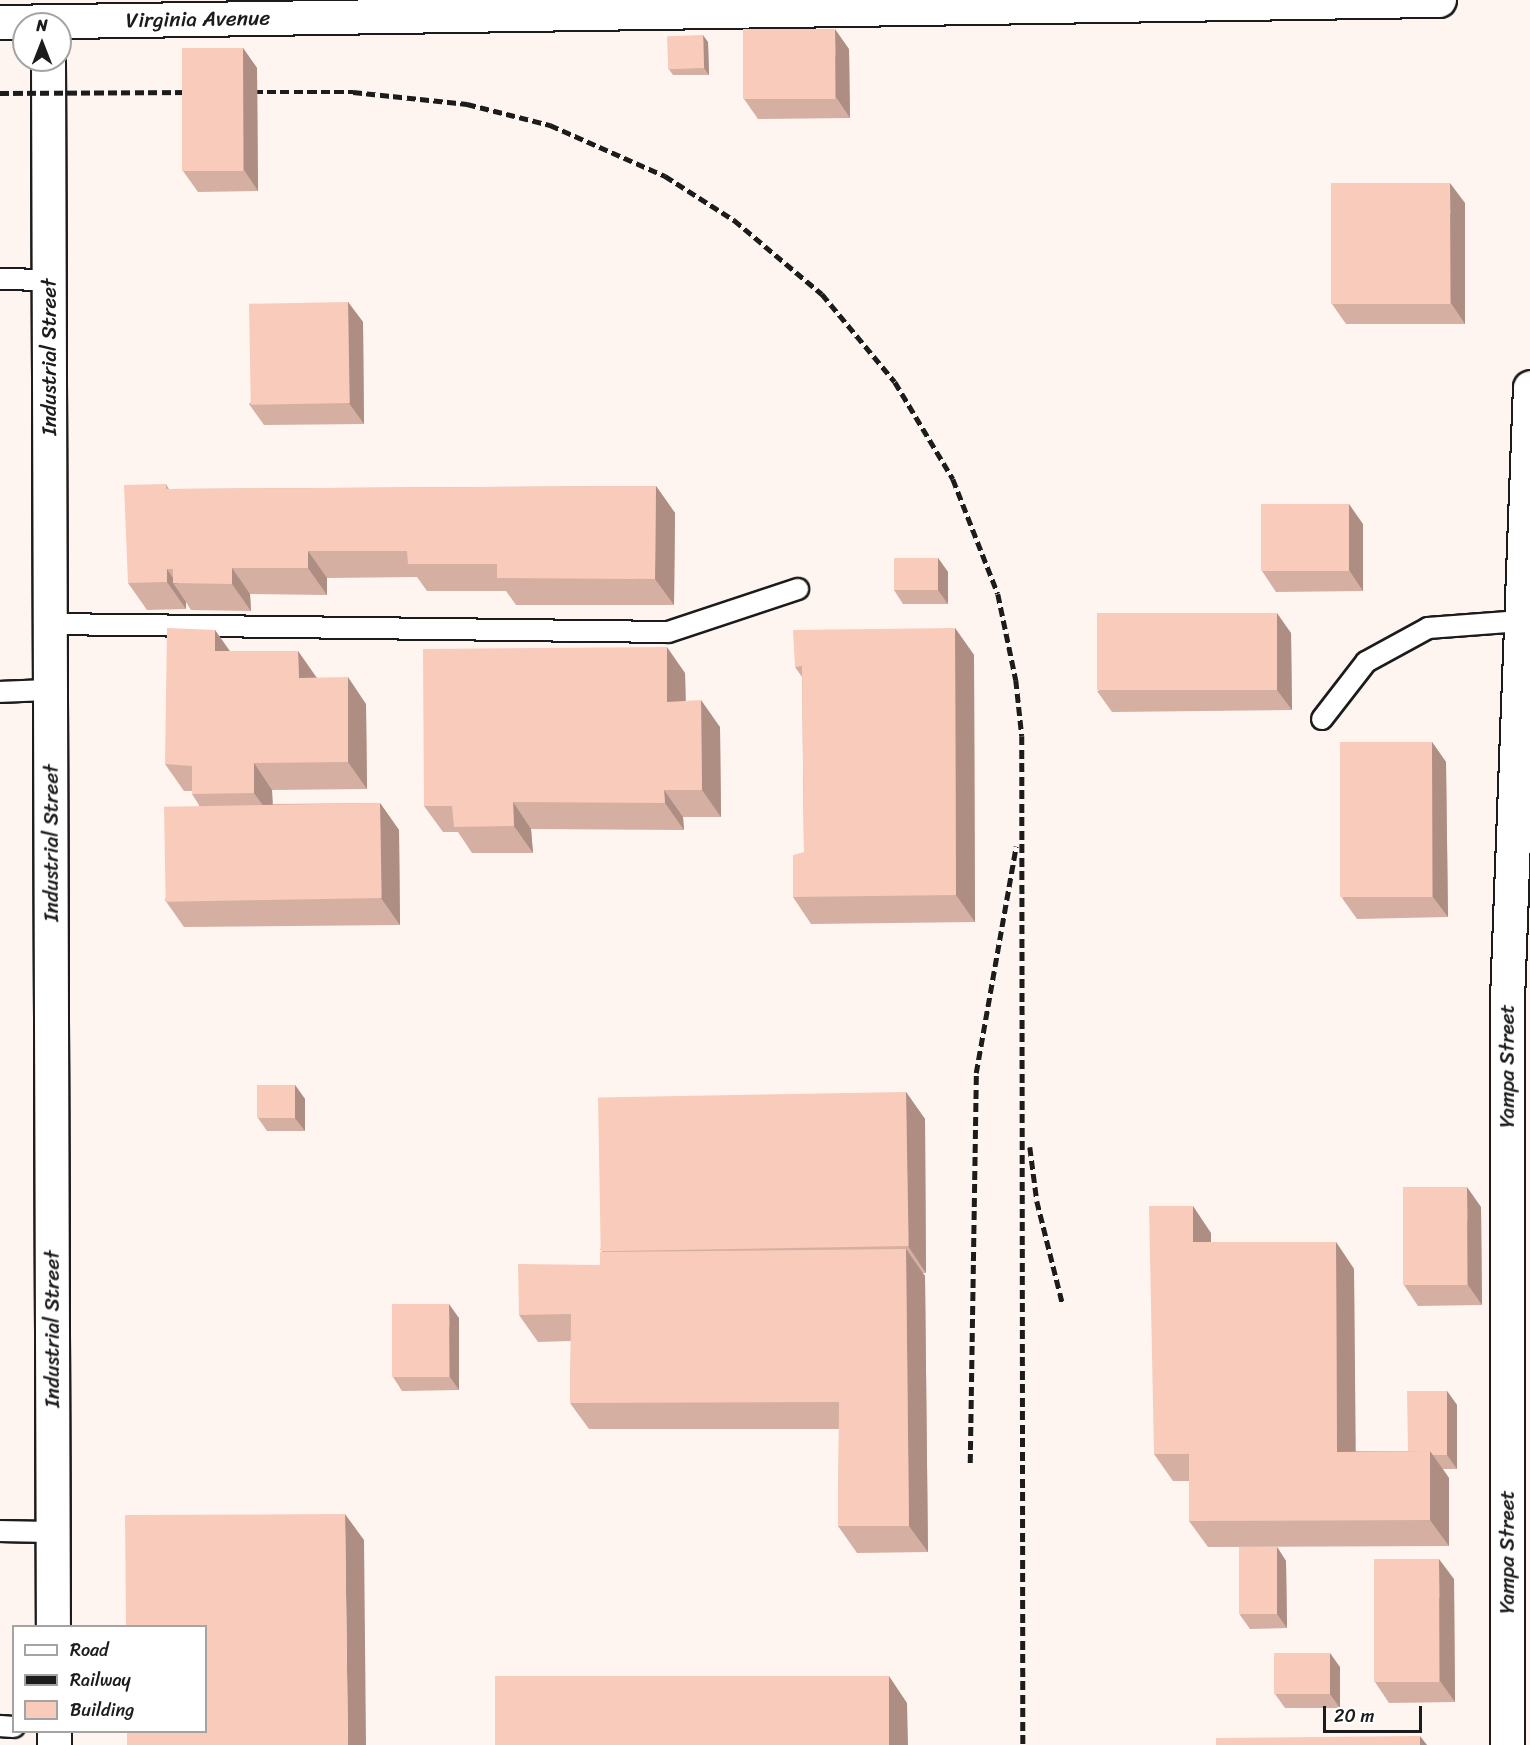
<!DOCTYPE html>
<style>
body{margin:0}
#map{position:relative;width:1530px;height:1745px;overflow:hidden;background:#fef5f1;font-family:Sriracha,sans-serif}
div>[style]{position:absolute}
.roads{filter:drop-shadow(2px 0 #1c1c1c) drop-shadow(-2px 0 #1c1c1c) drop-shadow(0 2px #1c1c1c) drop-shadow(0 -2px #1c1c1c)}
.lane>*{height:20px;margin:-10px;padding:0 10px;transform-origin:10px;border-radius:10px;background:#fff}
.street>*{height:33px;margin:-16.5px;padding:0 16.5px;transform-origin:16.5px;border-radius:16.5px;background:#fff}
.secondary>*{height:33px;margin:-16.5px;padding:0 16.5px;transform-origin:16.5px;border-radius:16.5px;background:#fff}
.rail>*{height:4.5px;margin-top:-2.25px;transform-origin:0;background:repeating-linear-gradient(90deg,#1c1c1c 0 9px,transparent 0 13.5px)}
.wall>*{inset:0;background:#d5afa1}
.shaded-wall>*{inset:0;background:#ae8e83}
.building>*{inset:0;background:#f8cbbb;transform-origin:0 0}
span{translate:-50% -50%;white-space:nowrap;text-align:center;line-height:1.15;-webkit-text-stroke:5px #fff;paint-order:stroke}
.street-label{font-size:21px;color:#1c1c1c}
.legend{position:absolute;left:12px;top:1625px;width:195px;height:108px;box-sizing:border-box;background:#fff;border:2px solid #a4a4a4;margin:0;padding:8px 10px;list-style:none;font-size:18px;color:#1c1c1c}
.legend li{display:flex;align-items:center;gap:12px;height:30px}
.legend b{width:30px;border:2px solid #a4a4a4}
.north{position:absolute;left:12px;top:12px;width:60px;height:60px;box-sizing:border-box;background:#fff;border:2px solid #a4a4a4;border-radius:50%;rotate:0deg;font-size:16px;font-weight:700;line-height:24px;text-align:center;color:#1c1c1c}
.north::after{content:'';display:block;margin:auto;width:21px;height:27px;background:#1c1c1c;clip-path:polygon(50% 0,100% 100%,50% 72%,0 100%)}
.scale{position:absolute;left:1323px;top:1706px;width:99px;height:27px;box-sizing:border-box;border:3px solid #1c1c1c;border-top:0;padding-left:8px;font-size:18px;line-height:21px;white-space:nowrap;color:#1c1c1c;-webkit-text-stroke:4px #fff;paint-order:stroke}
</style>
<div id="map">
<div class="roads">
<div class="lane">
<div style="left:0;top:279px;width:49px;rotate:1.2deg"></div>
<div style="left:50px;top:624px;width:618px;rotate:0.74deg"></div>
<div style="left:668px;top:632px;width:137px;rotate:-18.3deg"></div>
<div style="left:0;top:692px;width:50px;rotate:-2.3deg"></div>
<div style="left:1322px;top:719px;width:72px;rotate:-52.3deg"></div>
<div style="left:1366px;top:662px;width:71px;rotate:-28.7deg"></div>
<div style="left:1428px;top:628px;width:93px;rotate:-4.3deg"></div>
<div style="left:0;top:1531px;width:53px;rotate:1.1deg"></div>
<div style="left:0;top:1726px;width:14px;rotate:4deg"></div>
</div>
<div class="street">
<div style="left:48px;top:60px;width:1566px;rotate:89.82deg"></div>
<div style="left:54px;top:1732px;width:13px;rotate:90deg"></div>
<div style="left:1507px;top:1745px;width:746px;rotate:-90deg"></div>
<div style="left:1507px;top:999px;width:612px;rotate:-87.85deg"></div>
</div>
<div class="secondary">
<div style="left:0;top:22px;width:1439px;rotate:-0.88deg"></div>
</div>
</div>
<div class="rail">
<div style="left:240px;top:92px;width:113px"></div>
<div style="left:353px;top:92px;width:115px;rotate:6deg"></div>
<div style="left:467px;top:104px;width:86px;rotate:14.2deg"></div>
<div style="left:550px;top:125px;width:126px;rotate:23.9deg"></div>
<div style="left:665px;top:176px;width:82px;rotate:32.5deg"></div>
<div style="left:734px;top:220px;width:115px;rotate:40.1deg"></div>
<div style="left:822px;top:294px;width:114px;rotate:50.3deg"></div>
<div style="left:895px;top:382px;width:113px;rotate:59.1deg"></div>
<div style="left:953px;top:479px;width:123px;rotate:68.6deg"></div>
<div style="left:998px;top:594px;width:88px;rotate:78.2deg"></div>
<div style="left:1016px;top:680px;width:56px;rotate:83.9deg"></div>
<div style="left:1022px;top:736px;width:1009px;rotate:89.94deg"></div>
<div style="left:0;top:93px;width:198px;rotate:-0.3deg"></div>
<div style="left:1030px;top:1147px;width:54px;rotate:82.6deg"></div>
<div style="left:1037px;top:1201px;width:107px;rotate:76deg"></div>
<div style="left:970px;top:1463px;width:390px;rotate:-89.1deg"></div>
<div style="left:976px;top:1073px;width:230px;rotate:-80deg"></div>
</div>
<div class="wall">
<div style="clip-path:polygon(708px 42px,709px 75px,673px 75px,668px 68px)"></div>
<div style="clip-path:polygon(243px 48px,257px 68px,258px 191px,198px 192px,183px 171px)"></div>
<div style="clip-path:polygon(849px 49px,850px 118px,758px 119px,744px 99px)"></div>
<div style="clip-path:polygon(1465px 203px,1465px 324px,1346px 324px,1332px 304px)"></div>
<div style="clip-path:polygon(348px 302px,363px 322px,364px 424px,264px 425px,249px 404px)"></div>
<div style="clip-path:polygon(166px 484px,169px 489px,656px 486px,675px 513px,674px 605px,516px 605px,506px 591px,427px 591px,417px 577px,327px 578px,327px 595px,250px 594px,251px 611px,191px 610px,186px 602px,186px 609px,147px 610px,128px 583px)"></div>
<div style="clip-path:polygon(1363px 524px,1363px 591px,1276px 592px,1262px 571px)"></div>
<div style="clip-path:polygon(938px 558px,948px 572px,948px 604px,903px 604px,894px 590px)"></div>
<div style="clip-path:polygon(955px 628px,974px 655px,975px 922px,811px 924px,793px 897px,804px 852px,802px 677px,795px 667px)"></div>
<div style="clip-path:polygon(215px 630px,230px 651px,298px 651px,316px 678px,366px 704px,367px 789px,272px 790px,273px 804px,380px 803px,399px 830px,400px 925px,184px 927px,165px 900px,199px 805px,192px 794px,192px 791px,184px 791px,165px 764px)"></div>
<div style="clip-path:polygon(1291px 633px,1292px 710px,1112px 712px,1097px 691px)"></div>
<div style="clip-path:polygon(685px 673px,686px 701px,720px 727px,721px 817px,683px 817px,684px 830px,531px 829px,533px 853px,472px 853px,458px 832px,443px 832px,424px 806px)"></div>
<div style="clip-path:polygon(1432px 742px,1446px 762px,1448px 917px,1357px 919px,1342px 898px)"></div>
<div style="clip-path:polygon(295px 1085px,305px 1099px,305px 1131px,267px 1131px,258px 1118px)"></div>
<div style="clip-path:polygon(906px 1092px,925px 1119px,926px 1273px,923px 1273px,925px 1276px,928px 1552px,857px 1553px,838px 1526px,839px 1429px,589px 1429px,570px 1403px,571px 1341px,538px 1342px,519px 1315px,600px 1265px,602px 1252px,600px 1249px)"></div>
<div style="clip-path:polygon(1481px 1207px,1482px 1305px,1418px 1306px,1404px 1285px)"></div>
<div style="clip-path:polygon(1211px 1233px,1211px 1242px,1336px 1242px,1354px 1269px,1355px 1451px,1408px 1451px,1447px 1391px,1457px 1405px,1457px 1469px,1443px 1469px,1449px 1478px,1449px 1546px,1208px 1547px,1189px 1521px,1189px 1481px,1173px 1481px,1154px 1454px)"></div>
<div style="clip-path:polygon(459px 1318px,459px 1390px,402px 1391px,393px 1377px)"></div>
<div style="clip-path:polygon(1277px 1547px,1286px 1561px,1287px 1628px,1250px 1629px,1240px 1615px)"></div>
<div style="clip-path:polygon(1454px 1579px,1455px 1702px,1389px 1703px,1375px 1682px)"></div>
<div style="clip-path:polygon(1340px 1667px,1340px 1708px,1285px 1708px,1275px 1694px)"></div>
</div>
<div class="shaded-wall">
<div style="clip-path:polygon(835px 29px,849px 49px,850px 118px,836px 97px)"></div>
<div style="clip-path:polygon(703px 35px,708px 42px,709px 75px,704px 68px)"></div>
<div style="clip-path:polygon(243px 48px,257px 68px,258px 191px,244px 170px)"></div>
<div style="clip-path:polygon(1450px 183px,1465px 203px,1465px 324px,1451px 303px)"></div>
<div style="clip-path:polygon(348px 302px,363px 322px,364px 424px,349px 403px)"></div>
<div style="clip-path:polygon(656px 486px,675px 513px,674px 605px,655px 579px)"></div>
<div style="clip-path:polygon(1349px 504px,1363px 524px,1363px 591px,1349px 570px)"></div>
<div style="clip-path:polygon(308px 551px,327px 578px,327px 595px,308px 568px)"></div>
<div style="clip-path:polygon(938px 558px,948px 572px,948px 604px,938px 590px)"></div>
<div style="clip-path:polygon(232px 568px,250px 594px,251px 611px,232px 584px)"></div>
<div style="clip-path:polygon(167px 569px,177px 584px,173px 583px,186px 602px,186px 609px,167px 582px)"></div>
<div style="clip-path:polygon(1277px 613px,1291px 633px,1292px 710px,1277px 690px)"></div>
<div style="clip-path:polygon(955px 628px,974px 655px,975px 922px,956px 895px)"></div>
<div style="clip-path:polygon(215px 630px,233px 656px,215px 651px)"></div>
<div style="clip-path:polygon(667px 647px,685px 673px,686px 729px,667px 702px)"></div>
<div style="clip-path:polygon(298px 651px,317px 678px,299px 678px)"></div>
<div style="clip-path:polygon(348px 677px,366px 704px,367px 789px,348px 762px)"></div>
<div style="clip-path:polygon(701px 700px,720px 727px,721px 817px,702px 790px)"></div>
<div style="clip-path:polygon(1432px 742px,1446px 762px,1448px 917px,1433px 897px)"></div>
<div style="clip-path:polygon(254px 763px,272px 790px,273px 819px,254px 793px)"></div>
<div style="clip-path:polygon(664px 790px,683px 817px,684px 830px,665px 803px)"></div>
<div style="clip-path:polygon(513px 802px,531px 829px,533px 853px,514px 826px)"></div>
<div style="clip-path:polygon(380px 803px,399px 830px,400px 925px,381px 898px)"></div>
<div style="clip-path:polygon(295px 1085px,305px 1099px,305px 1131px,295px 1118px)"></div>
<div style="clip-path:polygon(906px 1092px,925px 1119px,926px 1273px,908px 1246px)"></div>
<div style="clip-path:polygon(1467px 1187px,1481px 1207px,1482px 1305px,1468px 1285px)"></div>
<div style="clip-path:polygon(1193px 1206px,1211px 1233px,1211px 1269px,1193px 1242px)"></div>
<div style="clip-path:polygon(1336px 1242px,1354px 1269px,1356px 1478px,1337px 1452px)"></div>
<div style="clip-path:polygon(906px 1249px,925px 1276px,928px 1552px,909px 1526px)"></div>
<div style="clip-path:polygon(449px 1304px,459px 1318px,459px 1390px,450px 1377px)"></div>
<div style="clip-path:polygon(1447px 1391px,1457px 1405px,1457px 1469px,1447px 1455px)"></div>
<div style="clip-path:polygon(1430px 1451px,1449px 1478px,1449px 1546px,1430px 1520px)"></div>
<div style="clip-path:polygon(345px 1514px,364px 1540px,366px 1745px,348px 1745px)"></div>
<div style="clip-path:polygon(1277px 1547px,1286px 1561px,1287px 1628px,1277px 1614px)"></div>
<div style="clip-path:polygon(1439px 1559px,1454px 1579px,1455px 1702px,1440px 1681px)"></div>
<div style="clip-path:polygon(1330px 1653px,1340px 1667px,1340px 1708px,1330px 1694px)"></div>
<div style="clip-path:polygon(889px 1676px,907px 1703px,908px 1745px,889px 1745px)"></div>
<div style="clip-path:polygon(1420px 1736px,1427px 1745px,1420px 1745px)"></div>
</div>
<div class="building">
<div style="left:743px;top:29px;width:92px;height:70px"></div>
<div style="left:703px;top:35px;width:33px;height:36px;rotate:88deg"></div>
<div style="left:182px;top:48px;width:61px;height:123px"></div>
<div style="left:1331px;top:183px;width:119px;height:121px"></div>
<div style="left:348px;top:302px;width:101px;height:99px;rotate:89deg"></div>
<div style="clip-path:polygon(166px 484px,166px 489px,656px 486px,655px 579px,497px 578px,497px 564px,408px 564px,407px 551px,308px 551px,308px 568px,232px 568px,232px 584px,173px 583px,173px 569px,167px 569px,167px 582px,128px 583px,124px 485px)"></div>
<div style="left:1261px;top:504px;width:88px;height:67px"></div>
<div style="left:938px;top:558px;width:32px;height:44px;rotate:90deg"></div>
<div style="left:1277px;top:613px;width:77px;height:180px;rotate:90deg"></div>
<div style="clip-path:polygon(167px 628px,215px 630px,215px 651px,298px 651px,299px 678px,348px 677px,348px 762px,254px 763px,254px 793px,192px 794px,192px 766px,165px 764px)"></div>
<div style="clip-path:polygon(955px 628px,956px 895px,793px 897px,793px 855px,804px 852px,802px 666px,795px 667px,793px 630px)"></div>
<div style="clip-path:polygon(667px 647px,667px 702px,701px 700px,702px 790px,664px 790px,665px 803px,513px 802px,514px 826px,454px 827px,452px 806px,424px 806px,423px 649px)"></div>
<div style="left:1432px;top:742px;width:155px;height:92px;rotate:90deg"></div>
<div style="left:380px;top:803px;width:95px;height:216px;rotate:89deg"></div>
<div style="left:257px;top:1085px;width:38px;height:33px"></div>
<div style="left:906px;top:1092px;width:154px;height:308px;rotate:89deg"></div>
<div style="left:1403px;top:1187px;width:64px;height:98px"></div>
<div style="clip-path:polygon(1149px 1206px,1193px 1206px,1193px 1242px,1336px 1242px,1337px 1452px,1430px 1451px,1430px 1520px,1189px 1521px,1189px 1454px,1154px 1454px)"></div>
<div style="clip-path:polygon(906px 1249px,909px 1526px,838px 1526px,839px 1402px,570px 1403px,571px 1314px,519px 1315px,518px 1264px,600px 1265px,600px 1252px)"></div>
<div style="left:392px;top:1304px;width:57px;height:73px"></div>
<div style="clip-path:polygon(1407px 1391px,1447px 1391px,1447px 1455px,1433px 1455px,1430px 1451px,1408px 1451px)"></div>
<div style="clip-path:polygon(345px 1514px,348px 1745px,127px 1745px,127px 1731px,206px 1731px,206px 1626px,126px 1626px,125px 1515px)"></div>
<div style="left:1277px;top:1547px;width:67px;height:38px;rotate:90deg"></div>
<div style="left:1374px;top:1559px;width:65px;height:123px"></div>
<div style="left:1330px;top:1653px;width:41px;height:56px;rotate:90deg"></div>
<div style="left:889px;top:1676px;width:69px;height:394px;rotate:90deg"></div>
<div style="clip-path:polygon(1420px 1736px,1420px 1745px,1216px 1745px,1216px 1738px)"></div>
</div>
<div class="street-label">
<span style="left:198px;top:19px;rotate:-1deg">Virginia Avenue</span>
<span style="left:49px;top:357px;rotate:-90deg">Industrial Street</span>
<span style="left:51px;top:843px;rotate:-90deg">Industrial Street</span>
<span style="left:1507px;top:1066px;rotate:-90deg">Yampa Street</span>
<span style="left:52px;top:1329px;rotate:-90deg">Industrial Street</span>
<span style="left:1507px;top:1552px;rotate:-90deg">Yampa Street</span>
</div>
<ul class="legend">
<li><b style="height:8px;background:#fff"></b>Road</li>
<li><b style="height:8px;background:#1c1c1c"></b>Railway</li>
<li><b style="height:16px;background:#f8cbbb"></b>Building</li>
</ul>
<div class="north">N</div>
<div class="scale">20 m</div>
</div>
